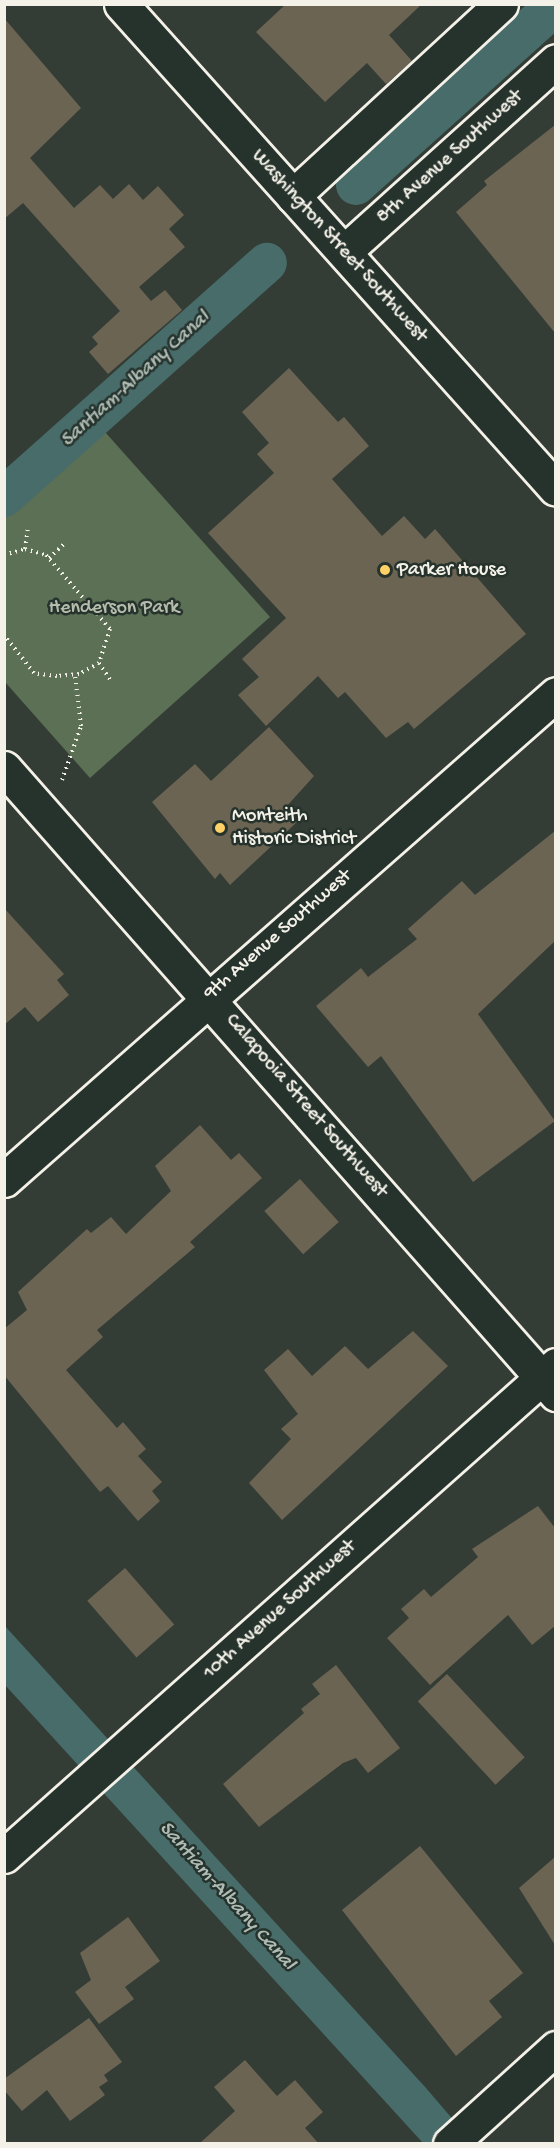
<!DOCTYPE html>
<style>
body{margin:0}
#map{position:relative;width:560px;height:2148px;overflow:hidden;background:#343d35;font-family:"Gochi Hand",sans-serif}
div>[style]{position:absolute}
.green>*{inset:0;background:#5b7054}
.water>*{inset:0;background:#476c6a}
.canal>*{height:40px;margin:-20px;padding:0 20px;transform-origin:20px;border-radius:20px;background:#476c6a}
.building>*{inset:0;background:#6b6453;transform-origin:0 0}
.path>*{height:4px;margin-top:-2px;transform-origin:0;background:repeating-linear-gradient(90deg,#f4f1e8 0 1.5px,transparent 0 6px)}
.roads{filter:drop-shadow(2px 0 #f4f1e8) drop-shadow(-2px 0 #f4f1e8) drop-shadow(0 2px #f4f1e8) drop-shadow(0 -2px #f4f1e8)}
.minor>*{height:33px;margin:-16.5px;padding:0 16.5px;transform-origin:16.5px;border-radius:16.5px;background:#26332d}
.tertiary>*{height:33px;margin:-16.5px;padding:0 16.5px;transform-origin:16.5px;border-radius:16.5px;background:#26332d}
.dots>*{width:16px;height:16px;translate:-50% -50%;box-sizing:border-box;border:3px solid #26332d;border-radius:50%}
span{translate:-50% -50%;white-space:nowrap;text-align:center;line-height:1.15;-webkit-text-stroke:5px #26332d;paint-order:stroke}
.street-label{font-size:20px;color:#f4f1e8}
.poi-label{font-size:20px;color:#f4f1e8}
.left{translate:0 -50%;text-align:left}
.park-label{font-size:20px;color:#b7bdad}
.water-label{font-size:21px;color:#afbcb6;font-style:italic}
.frame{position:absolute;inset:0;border:6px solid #f4f1e8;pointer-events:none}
</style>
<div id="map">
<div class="green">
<div style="clip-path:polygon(97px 423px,270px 617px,90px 778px,5px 682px,4px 505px)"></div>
</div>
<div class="water">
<div style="clip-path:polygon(4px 1625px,426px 2088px,473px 2143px,423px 2143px,5px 1685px)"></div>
</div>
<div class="canal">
<div style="left:356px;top:185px;width:269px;rotate:-42deg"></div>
<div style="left:4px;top:497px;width:352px;rotate:-41.7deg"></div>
</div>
<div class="building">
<div style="clip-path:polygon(286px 4px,422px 4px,389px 35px,412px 61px,386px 84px,367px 63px,325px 102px,256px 32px)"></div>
<div style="clip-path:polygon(4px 18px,81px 108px,30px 158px,74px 208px,100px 185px,113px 199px,129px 184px,143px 200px,158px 186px,184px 215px,169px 229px,185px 247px,139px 287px,151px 301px,165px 290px,182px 310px,108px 374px,89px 352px,98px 344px,92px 337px,120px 311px,23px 203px,4px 219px)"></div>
<div style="clip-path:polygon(555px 125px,555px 333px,456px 212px,487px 185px,484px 181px)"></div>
<div style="clip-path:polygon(289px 368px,338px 422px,344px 417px,369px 446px,332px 479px,382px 536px,404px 516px,425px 539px,435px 529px,526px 634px,414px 729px,408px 722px,386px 738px,345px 692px,338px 698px,318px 676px,266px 726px,238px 695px,259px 677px,242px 659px,286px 618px,208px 533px,274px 473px,257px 454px,269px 443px,242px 412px)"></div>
<div style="clip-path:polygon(269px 727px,314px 776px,286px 807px,298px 821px,230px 885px,220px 873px,215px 879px,152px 802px,195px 764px,211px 781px)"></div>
<div style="clip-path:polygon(555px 831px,555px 941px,478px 1014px,555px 1121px,473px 1182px,381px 1056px,368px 1067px,316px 1006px,361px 968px,368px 977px,417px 939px,408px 929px,462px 881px,475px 895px)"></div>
<div style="clip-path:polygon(4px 908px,64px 974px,57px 980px,69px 995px,38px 1022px,25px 1007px,4px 1025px)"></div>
<div style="clip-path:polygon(200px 1125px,231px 1160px,239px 1153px,262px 1178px,190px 1242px,195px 1247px,97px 1330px,103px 1337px,66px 1370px,117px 1428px,123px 1422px,146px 1449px,138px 1456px,162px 1482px,152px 1491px,160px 1501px,138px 1521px,108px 1486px,100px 1492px,4px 1375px,4px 1329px,27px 1310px,18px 1292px,87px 1229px,91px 1233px,111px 1217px,126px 1234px,171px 1191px,155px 1166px)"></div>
<div style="left:300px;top:1179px;width:58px;height:48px;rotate:48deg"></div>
<div style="clip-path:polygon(413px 1331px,448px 1366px,282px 1520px,249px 1483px,291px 1439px,281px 1429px,298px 1414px,264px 1370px,288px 1349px,312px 1376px,345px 1346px,368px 1369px)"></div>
<div style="clip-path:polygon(538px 1506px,555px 1528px,555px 1626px,532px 1645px,508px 1615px,430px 1685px,387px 1638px,409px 1618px,401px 1609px,424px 1589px,431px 1597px,478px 1557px,472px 1549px)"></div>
<div style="left:125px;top:1568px;width:75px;height:50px;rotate:49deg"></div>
<div style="clip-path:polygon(336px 1665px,400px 1748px,368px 1773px,356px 1758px,343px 1763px,259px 1827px,223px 1784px,304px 1713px,301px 1709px,320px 1694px,312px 1684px)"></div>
<div style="left:447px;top:1674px;width:114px;height:40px;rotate:47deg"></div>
<div style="clip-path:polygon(420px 1846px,523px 1973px,489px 2001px,502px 2017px,456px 2056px,342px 1910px)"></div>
<div style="clip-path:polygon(555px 1857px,555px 1945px,519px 1888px)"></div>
<div style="clip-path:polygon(128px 1917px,160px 1961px,125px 1987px,134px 1999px,99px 2024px,75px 1992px,91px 1980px,80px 1953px)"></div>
<div style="clip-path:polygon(89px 2018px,122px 2062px,104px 2075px,108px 2081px,99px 2087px,105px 2095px,70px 2121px,47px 2090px,22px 2111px,4px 2090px,4px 2079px)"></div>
<div style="clip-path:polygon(245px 2060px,277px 2096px,295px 2080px,323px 2112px,305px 2128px,319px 2144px,199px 2144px,235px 2111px,214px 2087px)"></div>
</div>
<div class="path">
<div style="left:25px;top:549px;width:21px;rotate:-82deg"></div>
<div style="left:4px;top:555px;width:22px;rotate:-16deg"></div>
<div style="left:25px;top:549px;width:22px;rotate:16deg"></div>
<div style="left:46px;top:555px;width:98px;rotate:49.1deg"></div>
<div style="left:110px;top:629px;width:36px;rotate:108deg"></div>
<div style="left:99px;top:663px;width:23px;rotate:151deg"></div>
<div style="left:79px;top:674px;width:22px;rotate:175deg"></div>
<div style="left:57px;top:676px;width:23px;rotate:-173deg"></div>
<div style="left:34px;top:673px;width:48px;rotate:-128.3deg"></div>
<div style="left:49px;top:558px;width:22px;rotate:-43deg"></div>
<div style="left:99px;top:663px;width:23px;rotate:56deg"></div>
<div style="left:62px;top:780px;width:57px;rotate:-70.6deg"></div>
<div style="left:81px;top:726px;width:51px;rotate:-96.7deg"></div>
</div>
<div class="roads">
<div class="minor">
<div style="left:293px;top:196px;width:283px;rotate:-42.7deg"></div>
<div style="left:344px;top:252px;width:285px;rotate:-42deg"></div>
<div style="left:4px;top:768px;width:835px;rotate:48.59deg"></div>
<div style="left:4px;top:1856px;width:739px;rotate:-41.65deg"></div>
<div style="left:450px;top:2144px;width:143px;rotate:-42.2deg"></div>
</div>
<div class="tertiary">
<div style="left:121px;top:4px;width:651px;rotate:48.11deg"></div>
<div style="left:4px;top:1180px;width:735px;rotate:-41.36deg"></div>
</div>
</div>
<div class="dots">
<div style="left:385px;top:570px;background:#ffd166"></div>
<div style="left:220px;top:828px;background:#ffd166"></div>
</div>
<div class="street-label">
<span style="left:450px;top:157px;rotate:-42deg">8th Avenue Southwest</span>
<span style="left:339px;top:246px;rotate:48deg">Washington Street Southwest</span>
<span style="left:278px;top:935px;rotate:-41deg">9th Avenue Southwest</span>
<span style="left:306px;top:1106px;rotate:49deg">Calapooia Street Southwest</span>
<span style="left:280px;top:1610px;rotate:-42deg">10th Avenue Southwest</span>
</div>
<div class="poi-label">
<span class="left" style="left:397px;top:570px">Parker House</span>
<span class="left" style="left:232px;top:828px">Monteith<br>Historic District</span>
</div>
<div class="park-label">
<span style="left:114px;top:608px">Henderson Park</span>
</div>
<div class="water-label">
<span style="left:136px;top:380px;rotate:-42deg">Santiam-Albany Canal</span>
<span style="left:226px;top:1897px;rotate:48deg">Santiam-Albany Canal</span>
</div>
<div class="frame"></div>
</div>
